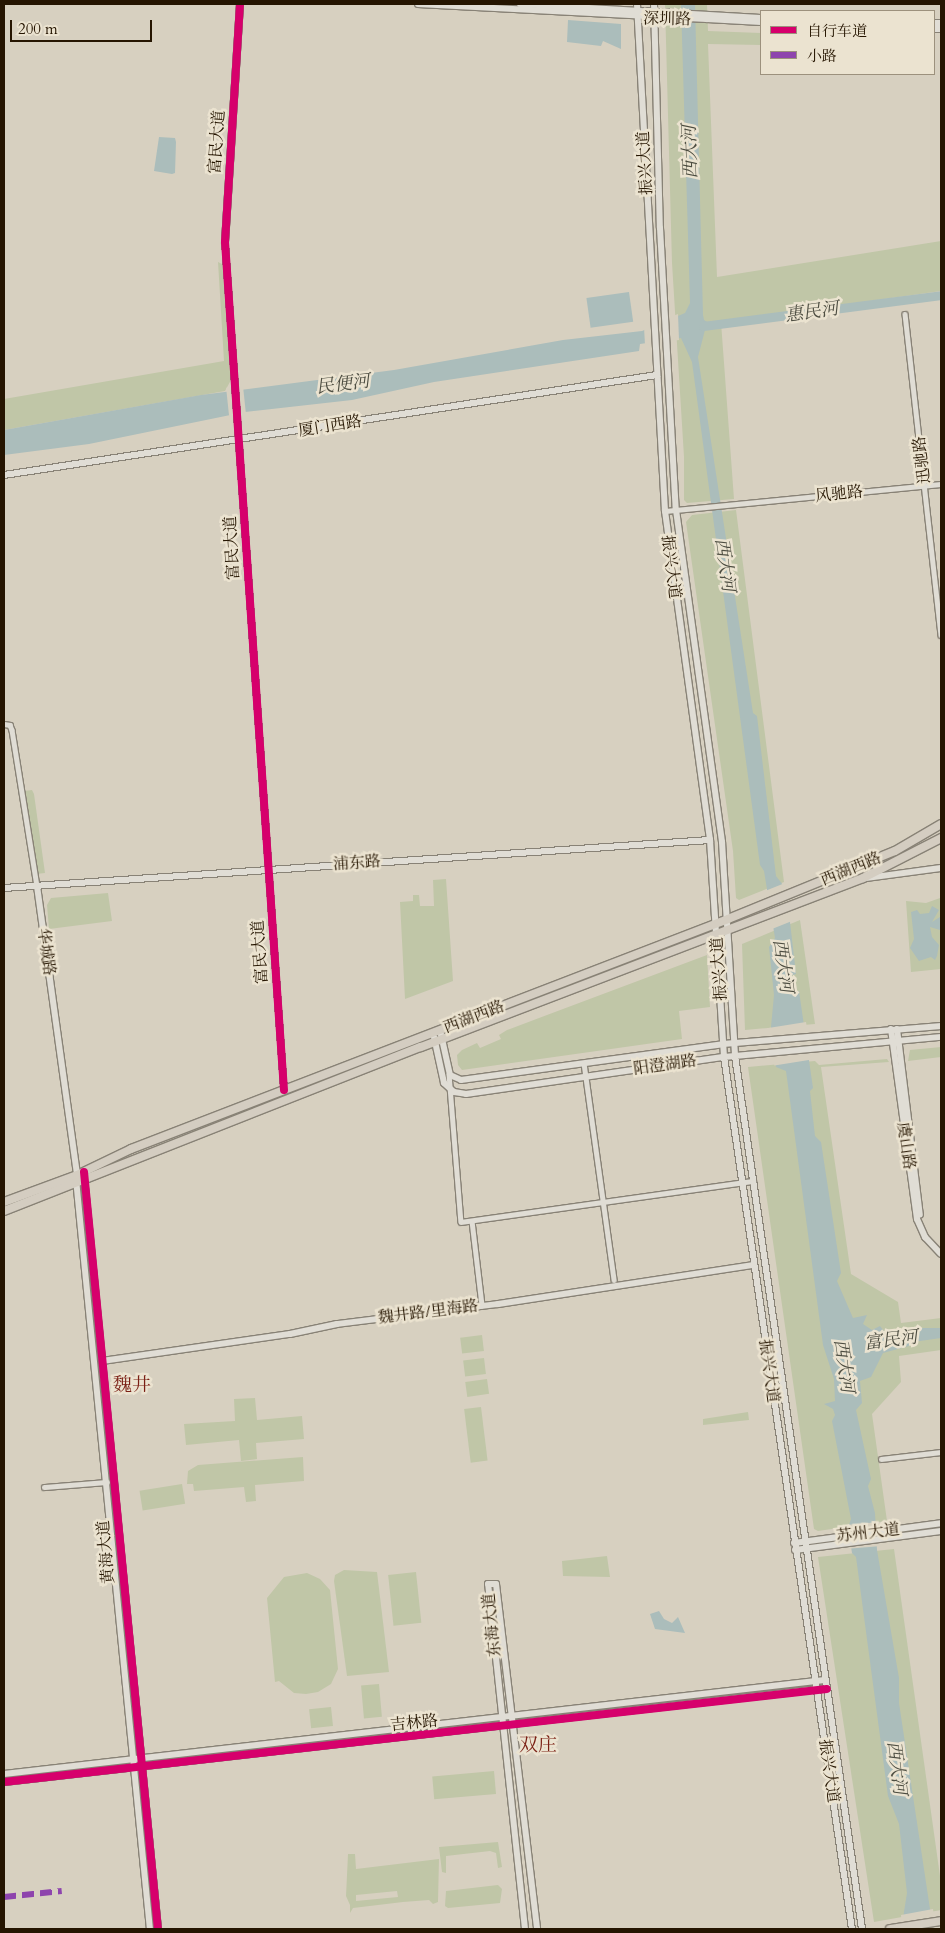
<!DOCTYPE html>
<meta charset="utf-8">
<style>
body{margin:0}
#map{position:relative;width:945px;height:1933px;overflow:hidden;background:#d7d0c0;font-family:Cardo,"Noto Serif SC",serif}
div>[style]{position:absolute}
.green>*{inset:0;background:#c0c6a7;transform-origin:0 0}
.water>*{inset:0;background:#abbdbb;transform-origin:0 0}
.pier>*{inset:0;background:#d7d0c0;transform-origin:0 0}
.river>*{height:9px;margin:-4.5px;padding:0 4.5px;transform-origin:4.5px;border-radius:4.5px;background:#abbdbb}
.roads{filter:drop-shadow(1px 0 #888276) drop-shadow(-1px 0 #888276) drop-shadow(0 1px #888276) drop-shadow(0 -1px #888276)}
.street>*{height:4.5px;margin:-2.25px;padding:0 2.25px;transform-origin:2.25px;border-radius:2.25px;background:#e0ddd5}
.secondary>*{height:6px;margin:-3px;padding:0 3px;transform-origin:3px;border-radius:3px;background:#e0ddd5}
.primary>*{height:8px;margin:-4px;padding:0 4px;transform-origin:4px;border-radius:4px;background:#d4cdc1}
.quiet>*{height:6px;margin-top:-3px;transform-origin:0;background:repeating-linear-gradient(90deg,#8e44ad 0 12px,transparent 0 18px)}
.cycleway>*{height:8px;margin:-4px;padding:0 4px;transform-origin:4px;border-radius:4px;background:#d6006c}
span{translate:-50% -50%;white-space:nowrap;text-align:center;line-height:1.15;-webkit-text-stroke:5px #ebe3d0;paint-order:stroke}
.street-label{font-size:16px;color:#251501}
.water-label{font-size:18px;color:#4d4d41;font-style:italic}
.quarter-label{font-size:19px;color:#7a1f14}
.frame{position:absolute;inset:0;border:5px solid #251501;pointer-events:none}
.legend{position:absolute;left:760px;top:10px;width:175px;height:65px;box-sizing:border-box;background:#ebe3d0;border:1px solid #9c917d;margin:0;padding:6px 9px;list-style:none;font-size:15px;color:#251501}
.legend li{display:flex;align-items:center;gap:10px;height:25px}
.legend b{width:25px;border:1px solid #9c917d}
.scale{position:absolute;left:10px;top:20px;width:142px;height:22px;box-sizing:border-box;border:2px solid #251501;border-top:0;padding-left:6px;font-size:15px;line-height:18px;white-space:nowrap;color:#251501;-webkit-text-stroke:4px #ebe3d0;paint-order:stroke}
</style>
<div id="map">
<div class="green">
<div style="clip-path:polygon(665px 4px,707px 4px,708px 31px,761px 33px,761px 45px,708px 44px,717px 277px,941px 241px,941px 291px,721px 322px,734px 499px,687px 503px,684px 500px,684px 457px,672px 263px)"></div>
<div style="clip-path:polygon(218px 262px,224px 265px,231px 380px,225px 391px,4px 430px,4px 399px,224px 361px)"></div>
<div style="clip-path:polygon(736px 510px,784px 882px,739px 900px,736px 898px,733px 851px,686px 522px,692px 515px)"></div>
<div style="clip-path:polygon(32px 790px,34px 794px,45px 873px,36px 874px,24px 791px)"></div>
<div style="clip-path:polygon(446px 879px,453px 981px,405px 999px,400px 902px,413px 901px,413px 895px,419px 895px,420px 906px,434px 906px,433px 880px)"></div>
<div style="clip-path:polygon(108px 893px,112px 921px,49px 929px,47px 905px,51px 898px)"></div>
<div style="clip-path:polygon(940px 898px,941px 969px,911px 972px,906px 901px,926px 903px)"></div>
<div style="clip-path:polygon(800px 920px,815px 1024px,745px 1030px,742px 944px)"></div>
<div style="clip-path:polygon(707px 955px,710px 1007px,679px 1011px,682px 1039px,462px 1070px,458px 1065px,457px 1055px,462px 1050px,477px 1043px,480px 1048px,501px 1039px,499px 1035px,507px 1030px)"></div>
<div style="clip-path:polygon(941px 1047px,941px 1057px,908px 1061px,910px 1050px)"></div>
<div style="clip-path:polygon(887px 1059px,889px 1062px,821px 1067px,851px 1274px,898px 1302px,901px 1323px,941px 1318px,941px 1350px,899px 1356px,901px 1382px,872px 1414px,887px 1521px,818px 1531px,814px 1529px,748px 1067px,815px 1061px,819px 1065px)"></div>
<div style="left:482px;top:1335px;width:16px;height:22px;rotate:83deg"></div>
<div style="left:484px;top:1358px;width:16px;height:21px;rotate:83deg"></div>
<div style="left:487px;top:1379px;width:15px;height:22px;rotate:82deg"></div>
<div style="clip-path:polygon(255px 1398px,257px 1420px,302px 1416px,304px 1439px,256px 1443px,257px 1459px,241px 1461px,239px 1440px,186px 1445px,184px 1424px,235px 1421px,234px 1399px)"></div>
<div style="left:481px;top:1407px;width:54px;height:17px;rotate:83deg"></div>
<div style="clip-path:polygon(748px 1412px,749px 1420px,703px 1425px,703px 1419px)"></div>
<div style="clip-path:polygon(303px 1457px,304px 1481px,255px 1485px,256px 1501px,246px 1502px,244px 1487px,194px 1491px,193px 1484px,187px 1484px,188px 1471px,198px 1465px)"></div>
<div style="left:182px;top:1484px;width:20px;height:43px;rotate:81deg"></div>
<div style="clip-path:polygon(894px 1549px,941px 1883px,941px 1910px,874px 1922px,818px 1557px)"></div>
<div style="clip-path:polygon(607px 1556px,610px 1577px,563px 1576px,562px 1561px)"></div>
<div style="clip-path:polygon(344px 1570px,377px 1572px,389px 1672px,347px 1676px,334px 1581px,335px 1575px)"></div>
<div style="left:416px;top:1572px;width:51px;height:28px;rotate:84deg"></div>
<div style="clip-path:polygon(307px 1573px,320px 1579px,330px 1590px,338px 1669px,331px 1684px,318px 1692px,306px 1694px,294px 1693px,279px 1681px,275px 1682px,267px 1598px,284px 1577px)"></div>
<div style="left:379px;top:1684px;width:33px;height:18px;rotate:85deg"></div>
<div style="left:331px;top:1707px;width:19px;height:22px;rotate:84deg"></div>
<div style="left:494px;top:1771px;width:23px;height:62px;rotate:85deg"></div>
<div style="clip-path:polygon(498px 1842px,502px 1867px,498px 1868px,496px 1853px,490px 1851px,446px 1856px,446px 1873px,442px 1872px,439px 1847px)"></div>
<div style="clip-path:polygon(evenodd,348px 1854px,355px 1854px,356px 1869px,439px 1859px,438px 1902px,433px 1904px,429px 1900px,403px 1902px,353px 1908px,350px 1913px,350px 1905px,346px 1896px,348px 1854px,397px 1891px,398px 1897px,356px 1901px,356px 1895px,397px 1891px)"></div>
<div style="clip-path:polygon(498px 1885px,502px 1889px,500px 1903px,448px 1908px,445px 1906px,446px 1891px)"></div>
</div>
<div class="water">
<div style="clip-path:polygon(681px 4px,695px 4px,703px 315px,704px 320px,714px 326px,705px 330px,698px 357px,753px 713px,757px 716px,776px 876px,783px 885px,790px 922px,796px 974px,790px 976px,791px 991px,799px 991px,813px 1088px,810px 1091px,815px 1136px,821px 1142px,841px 1273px,837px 1281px,853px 1318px,867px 1315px,863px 1324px,872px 1330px,880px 1326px,887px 1335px,898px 1330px,901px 1334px,920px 1328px,941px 1328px,941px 1338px,913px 1342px,909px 1346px,883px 1353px,871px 1377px,860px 1381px,862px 1403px,856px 1410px,871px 1479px,868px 1486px,875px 1513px,877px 1550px,899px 1678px,899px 1703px,933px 1929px,903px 1918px,907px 1893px,899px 1824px,888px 1796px,856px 1557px,852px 1553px,848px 1528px,851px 1519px,832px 1421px,835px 1415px,833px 1409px,824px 1404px,835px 1401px,834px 1379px,823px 1345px,786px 1071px,776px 1067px,771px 1027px,774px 995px,769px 947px,775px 938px,764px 871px,760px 865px,692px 362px,681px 338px,640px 344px,639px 351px,434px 382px,352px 400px,245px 412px,89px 444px,4px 455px,4px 430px,201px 395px,394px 370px,563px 340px,642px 331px,685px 313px,690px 303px)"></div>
<div style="clip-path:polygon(568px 20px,621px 24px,621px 49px,603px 41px,601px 46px,567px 42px)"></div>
<div style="clip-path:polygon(159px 137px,175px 138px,176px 142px,175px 173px,172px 174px,154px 171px)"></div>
<div style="left:629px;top:292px;width:30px;height:43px;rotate:82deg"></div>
<div style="clip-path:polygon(932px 906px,939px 910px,932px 922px,940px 917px,941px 920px,940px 930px,930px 927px,932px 937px,939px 945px,937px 956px,935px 960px,931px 957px,919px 961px,910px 948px,914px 939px,911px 912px,917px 910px,920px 914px,929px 913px)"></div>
<div style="clip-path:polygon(659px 1611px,664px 1619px,672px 1623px,678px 1617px,685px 1633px,655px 1629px,650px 1614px)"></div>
</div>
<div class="pier">
<div style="clip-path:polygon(678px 314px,679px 340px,645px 345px,644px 327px)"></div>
<div style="left:243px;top:386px;width:29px;height:17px;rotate:84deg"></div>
<div style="clip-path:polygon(785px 883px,792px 921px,772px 929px,765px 891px)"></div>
<div style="left:806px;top:1022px;width:38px;height:38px;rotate:81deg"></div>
<div style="left:879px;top:1522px;width:24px;height:33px;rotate:85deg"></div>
<div style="clip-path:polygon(933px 1909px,936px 1929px,902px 1929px,901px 1915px)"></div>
</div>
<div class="river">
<div style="left:703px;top:326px;width:240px;rotate:-7.4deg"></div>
</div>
<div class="roads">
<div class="street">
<div style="left:905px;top:314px;width:323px;rotate:83.6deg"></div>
<div style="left:665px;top:511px;width:277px;rotate:-5.6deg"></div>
<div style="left:4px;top:724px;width:6px;rotate:9deg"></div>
<div style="left:10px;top:725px;width:5px;rotate:68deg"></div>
<div style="left:12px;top:730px;width:158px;rotate:80.9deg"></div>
<div style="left:584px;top:1063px;width:219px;rotate:82.1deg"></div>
<div style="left:449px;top:1074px;width:148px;rotate:85.4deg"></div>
<div style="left:461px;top:1222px;width:295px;rotate:-8deg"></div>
<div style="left:472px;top:1221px;width:85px;rotate:83.2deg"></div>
<div style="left:881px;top:1459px;width:60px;rotate:-6.7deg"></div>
<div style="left:44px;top:1487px;width:63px;rotate:-4.5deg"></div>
</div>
<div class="secondary">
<div style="left:240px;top:4px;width:238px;rotate:93.6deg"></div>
<div style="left:225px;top:242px;width:850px;rotate:86.02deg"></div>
<div style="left:418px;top:4px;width:289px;rotate:3deg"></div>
<div style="left:520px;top:4px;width:241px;rotate:3.3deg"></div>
<div style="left:637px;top:4px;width:508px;rotate:86.84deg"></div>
<div style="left:665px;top:511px;width:332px;rotate:82.2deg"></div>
<div style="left:710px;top:840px;width:217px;rotate:86.3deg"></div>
<div style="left:724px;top:1057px;width:881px;rotate:81.65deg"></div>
<div style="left:654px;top:4px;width:224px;rotate:88.5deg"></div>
<div style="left:660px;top:228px;width:282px;rotate:86.8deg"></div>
<div style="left:676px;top:510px;width:335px;rotate:82.1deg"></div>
<div style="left:722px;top:842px;width:214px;rotate:86.5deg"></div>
<div style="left:735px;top:1056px;width:882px;rotate:81.72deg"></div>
<div style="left:707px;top:16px;width:3px;rotate:90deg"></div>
<div style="left:707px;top:19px;width:54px;rotate:3.2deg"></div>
<div style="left:934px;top:23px;width:7px"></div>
<div style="left:934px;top:29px;width:7px"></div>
<div style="left:4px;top:475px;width:661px;rotate:-8.71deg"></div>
<div style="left:867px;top:878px;width:75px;rotate:-7.7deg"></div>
<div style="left:37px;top:886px;width:292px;rotate:82.1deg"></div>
<div style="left:4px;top:888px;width:708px;rotate:-3.89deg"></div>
<div style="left:891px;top:1029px;width:192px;rotate:82.2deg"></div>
<div style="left:917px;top:1219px;width:20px;rotate:66deg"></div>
<div style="left:925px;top:1237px;width:23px;rotate:47deg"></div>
<div style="left:897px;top:1029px;width:187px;rotate:83deg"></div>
<div style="left:440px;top:1030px;width:46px;rotate:77.5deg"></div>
<div style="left:450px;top:1075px;width:12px;rotate:24deg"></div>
<div style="left:461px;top:1080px;width:264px;rotate:-7.8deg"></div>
<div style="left:723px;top:1044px;width:219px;rotate:-4.7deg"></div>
<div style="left:434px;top:1037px;width:47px;rotate:77.7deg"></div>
<div style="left:444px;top:1083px;width:13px;rotate:42deg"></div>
<div style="left:454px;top:1092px;width:12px;rotate:9deg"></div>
<div style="left:466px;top:1094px;width:261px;rotate:-8.2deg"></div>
<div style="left:724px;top:1057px;width:218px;rotate:-5.3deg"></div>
<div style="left:84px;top:1177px;width:756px;rotate:84.38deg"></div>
<div style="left:76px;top:1179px;width:754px;rotate:84.37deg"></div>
<div style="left:102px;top:1361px;width:190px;rotate:-8.2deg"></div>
<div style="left:290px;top:1334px;width:48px;rotate:-12deg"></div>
<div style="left:337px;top:1324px;width:162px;rotate:-7.1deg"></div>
<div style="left:498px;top:1304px;width:259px;rotate:-8.7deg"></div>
<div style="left:794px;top:1543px;width:148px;rotate:-7.7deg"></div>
<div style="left:795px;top:1550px;width:147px;rotate:-7.4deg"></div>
<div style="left:4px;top:1774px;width:826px;rotate:-6.53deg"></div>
<div style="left:4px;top:1782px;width:821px;rotate:-6.5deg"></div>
<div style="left:525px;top:1929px;width:347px;rotate:-96.1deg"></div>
<div style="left:488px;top:1584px;width:8px"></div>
<div style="left:496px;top:1584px;width:347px;rotate:83.2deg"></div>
</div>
<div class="primary">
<div style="left:4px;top:1202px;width:78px;rotate:-20.3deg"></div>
<div style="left:77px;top:1175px;width:60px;rotate:-25.7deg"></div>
<div style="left:131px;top:1149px;width:640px;rotate:-21.07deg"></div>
<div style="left:728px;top:919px;width:180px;rotate:-22.2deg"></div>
<div style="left:895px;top:851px;width:53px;rotate:-30.4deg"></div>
<div style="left:4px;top:1211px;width:448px;rotate:-21.5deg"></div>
<div style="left:421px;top:1047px;width:473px;rotate:-20.9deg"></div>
<div style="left:863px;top:878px;width:88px;rotate:-27.1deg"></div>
<div style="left:890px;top:1929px;width:52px;rotate:-8.9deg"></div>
</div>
</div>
<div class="quiet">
<div style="left:4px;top:1897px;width:58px;rotate:-5.9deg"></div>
</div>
<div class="cycleway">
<div style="left:240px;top:4px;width:238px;rotate:93.6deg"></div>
<div style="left:225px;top:242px;width:850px;rotate:86.02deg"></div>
<div style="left:84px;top:1172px;width:761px;rotate:84.42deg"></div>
<div style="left:4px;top:1782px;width:828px;rotate:-6.45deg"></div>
</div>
<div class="street-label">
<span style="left:667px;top:19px;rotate:1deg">深圳路</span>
<span style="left:217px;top:142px;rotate:-86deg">富民大道</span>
<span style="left:645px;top:163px;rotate:-93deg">振兴大道</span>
<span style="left:330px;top:426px;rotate:-9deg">厦门西路</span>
<span style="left:922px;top:460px;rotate:-97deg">迅驰路</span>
<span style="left:839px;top:494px;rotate:-6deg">风驰路</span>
<span style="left:232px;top:548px;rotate:-93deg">富民大道</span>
<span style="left:671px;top:567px;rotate:83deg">振兴大道</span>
<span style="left:357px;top:863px;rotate:-4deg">浦东路</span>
<span style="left:851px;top:869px;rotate:-22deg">西湖西路</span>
<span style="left:46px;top:952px;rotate:82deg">华城路</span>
<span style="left:260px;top:952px;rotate:-94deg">富民大道</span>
<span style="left:719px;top:969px;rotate:-94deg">振兴大道</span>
<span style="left:474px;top:1017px;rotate:-21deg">西湖西路</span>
<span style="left:665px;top:1065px;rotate:-8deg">阳澄湖路</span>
<span style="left:906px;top:1146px;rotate:82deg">虞山路</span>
<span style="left:428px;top:1312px;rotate:-7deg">魏井路/里海路</span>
<span style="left:769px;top:1371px;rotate:82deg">振兴大道</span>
<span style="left:868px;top:1533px;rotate:-7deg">苏州大道</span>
<span style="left:106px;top:1552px;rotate:-95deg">黄海大道</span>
<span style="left:492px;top:1625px;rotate:-96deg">东海大道</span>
<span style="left:414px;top:1723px;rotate:-6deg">吉林路</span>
<span style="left:829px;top:1771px;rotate:82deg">振兴大道</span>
</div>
<div class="water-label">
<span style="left:691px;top:152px;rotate:-92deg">西大河</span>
<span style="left:812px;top:313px;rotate:-8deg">惠民河</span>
<span style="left:343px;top:385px;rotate:-7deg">民便河</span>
<span style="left:724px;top:565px;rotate:82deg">西大河</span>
<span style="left:782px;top:966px;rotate:82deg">西大河</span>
<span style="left:891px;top:1341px;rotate:-7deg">富民河</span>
<span style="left:843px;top:1366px;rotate:82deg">西大河</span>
<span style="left:896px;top:1768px;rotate:83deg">西大河</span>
</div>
<div class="quarter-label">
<span style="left:132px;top:1386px">魏井</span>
<span style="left:538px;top:1746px">双庄</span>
</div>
<div class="frame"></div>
<ul class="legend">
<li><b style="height:6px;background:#d6006c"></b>自行车道</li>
<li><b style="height:6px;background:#8e44ad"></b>小路</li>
</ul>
<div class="scale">200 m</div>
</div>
